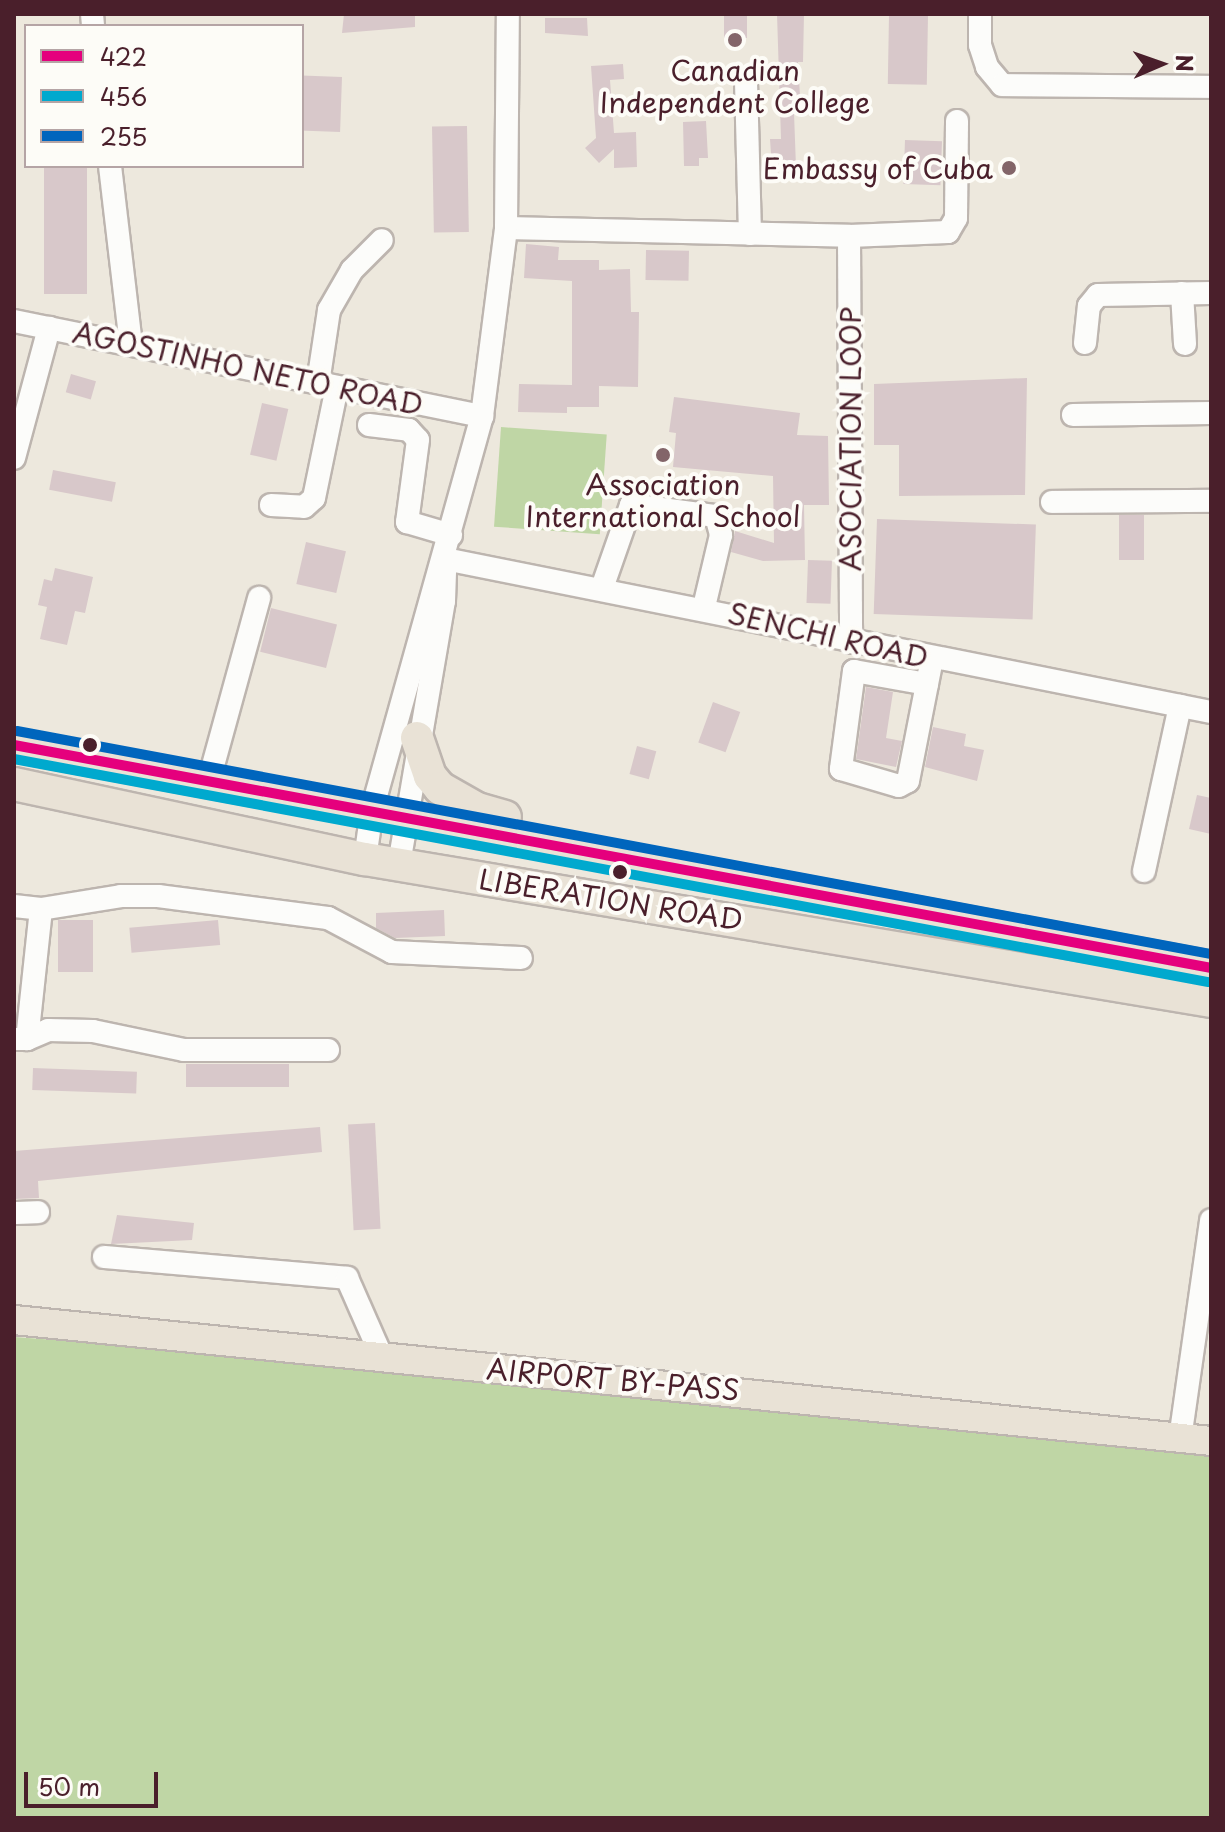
<!DOCTYPE html>
<style>
body{margin:0}
#map{position:relative;width:1225px;height:1832px;overflow:hidden;background:#ede8dd;font-family:"Playpen Sans",sans-serif}
div>[style]{position:absolute}
.green>*{inset:0;background:#bfd6a5;transform-origin:0 0}
.building>*{inset:0;background:#d8c8ca;transform-origin:0 0}
.roads{filter:drop-shadow(2px 0 #bdb5af) drop-shadow(-2px 0 #bdb5af) drop-shadow(0 2px #bdb5af) drop-shadow(0 -2px #bdb5af)}
.minor>*{height:22px;margin:-11px;padding:0 11px;transform-origin:11px;border-radius:11px;background:#fcfcfa}
.major>*{height:28px;margin:-14px;padding:0 14px;transform-origin:14px;border-radius:14px;background:#e9e2d6}
.highway>*{height:32px;margin:-16px;padding:0 16px;transform-origin:16px;border-radius:16px;background:#e9e2d6}
.bus-1>*{height:10px;margin:-5px;padding:0 5px;transform-origin:5px;border-radius:5px;background:#e5007d}
.bus-2>*{height:10px;margin:-5px;padding:0 5px;transform-origin:5px;border-radius:5px;background:#00a9ce}
.bus-3>*{height:10px;margin:-5px;padding:0 5px;transform-origin:5px;border-radius:5px;background:#0065bd}
.dots>*{width:22px;height:22px;translate:-50% -50%;box-sizing:border-box;border:4px solid #fdfcf7;border-radius:50%}
span{translate:-50% -50%;white-space:nowrap;text-align:center;line-height:1.15;-webkit-text-stroke:8px #fdfcf7;paint-order:stroke}
.poi-label{font-size:28px;color:#4a1f2b}
.right{translate:-100% -50%;text-align:right}
.street-label{font-size:28px;color:#4a1f2b}
.frame{position:absolute;inset:0;border:16px solid #4a1f2b;pointer-events:none}
.legend{position:absolute;left:24px;top:24px;width:280px;height:144px;box-sizing:border-box;background:#fdfcf7;border:2px solid #b5a4a5;margin:0;padding:10px 14px;list-style:none;font-size:24px;color:#4a1f2b}
.legend li{display:flex;align-items:center;gap:16px;height:40px}
.legend b{width:40px;border:2px solid #b5a4a5}
.north{position:absolute;left:1121px;top:24px;width:80px;height:80px;-webkit-text-stroke:6px #fdfcf7;paint-order:stroke;rotate:88deg;font-size:22px;font-weight:700;line-height:32px;text-align:center;color:#4a1f2b}
.north::after{content:'';display:block;margin:auto;width:28px;height:36px;background:#4a1f2b;clip-path:polygon(50% 0,100% 100%,50% 72%,0 100%)}
.scale{position:absolute;left:24px;top:1772px;width:134px;height:36px;box-sizing:border-box;border:4px solid #4a1f2b;border-top:0;padding-left:10px;font-size:24px;line-height:28px;white-space:nowrap;color:#4a1f2b;-webkit-text-stroke:6px #fdfcf7;paint-order:stroke}
</style>
<div id="map">
<div class="green">
<div style="left:501px;top:427px;width:106px;height:100px;rotate:4deg"></div>
<div style="clip-path:polygon(14px 1337px,266px 1355px,1211px 1454px,1211px 1818px,14px 1818px)"></div>
</div>
<div class="building">
<div style="clip-path:polygon(344px 14px,415px 14px,415px 27px,342px 33px)"></div>
<div style="left:724px;top:14px;width:23px;height:24px"></div>
<div style="clip-path:polygon(777px 14px,804px 14px,803px 62px,798px 62px,801px 113px,794px 113px,796px 167px,780px 168px,779px 154px,771px 154px,770px 139px,781px 139px)"></div>
<div style="left:889px;top:15px;width:39px;height:69px;rotate:1deg"></div>
<div style="clip-path:polygon(545px 18px,587px 18px,588px 36px,545px 33px)"></div>
<div style="clip-path:polygon(623px 64px,624px 79px,610px 80px,614px 133px,636px 132px,637px 167px,614px 168px,614px 149px,599px 163px,585px 148px,596px 138px,591px 66px)"></div>
<div style="left:342px;top:77px;width:55px;height:40px;rotate:92deg"></div>
<div style="clip-path:polygon(706px 121px,708px 158px,699px 158px,699px 166px,684px 166px,683px 122px)"></div>
<div style="left:467px;top:126px;width:106px;height:35px;rotate:89deg"></div>
<div style="left:905px;top:140px;width:37px;height:44px;rotate:2deg"></div>
<div style="left:44px;top:166px;width:43px;height:128px"></div>
<div style="clip-path:polygon(526px 244px,559px 247px,558px 260px,599px 260px,599px 270px,630px 269px,631px 312px,639px 312px,638px 387px,599px 386px,599px 407px,567px 407px,567px 413px,518px 412px,519px 384px,572px 385px,572px 281px,524px 278px)"></div>
<div style="left:646px;top:250px;width:43px;height:30px;rotate:1deg"></div>
<div style="left:71px;top:374px;width:26px;height:19px;rotate:16deg"></div>
<div style="clip-path:polygon(1027px 378px,1025px 495px,899px 496px,899px 445px,874px 445px,874px 384px)"></div>
<div style="clip-path:polygon(674px 397px,800px 413px,797px 435px,828px 436px,829px 505px,804px 505px,805px 560px,763px 561px,731px 552px,735px 531px,774px 543px,773px 476px,673px 467px,676px 433px,669px 432px)"></div>
<div style="left:262px;top:403px;width:27px;height:53px;rotate:13deg"></div>
<div style="left:53px;top:470px;width:64px;height:20px;rotate:11deg"></div>
<div style="left:1144px;top:515px;width:45px;height:25px;rotate:90deg"></div>
<div style="left:877px;top:519px;width:159px;height:95px;rotate:2deg"></div>
<div style="left:306px;top:542px;width:41px;height:43px;rotate:13deg"></div>
<div style="left:808px;top:560px;width:24px;height:43px;rotate:2deg"></div>
<div style="clip-path:polygon(55px 568px,93px 577px,85px 613px,75px 611px,67px 645px,40px 639px,47px 607px,38px 605px,44px 579px,52px 581px)"></div>
<div style="left:271px;top:608px;width:68px;height:45px;rotate:14deg"></div>
<div style="clip-path:polygon(866px 687px,893px 692px,886px 738px,902px 741px,896px 767px,856px 759px)"></div>
<div style="left:713px;top:702px;width:29px;height:43px;rotate:20deg"></div>
<div style="clip-path:polygon(933px 727px,966px 734px,964px 746px,984px 750px,977px 781px,925px 767px)"></div>
<div style="left:637px;top:746px;width:20px;height:29px;rotate:15deg"></div>
<div style="clip-path:polygon(1197px 795px,1211px 798px,1211px 834px,1189px 829px)"></div>
<div style="clip-path:polygon(444px 910px,445px 936px,395px 938px,376px 928px,376px 913px)"></div>
<div style="left:58px;top:920px;width:35px;height:52px"></div>
<div style="left:218px;top:920px;width:25px;height:89px;rotate:85deg"></div>
<div style="left:186px;top:1064px;width:103px;height:23px"></div>
<div style="left:33px;top:1068px;width:104px;height:22px;rotate:2deg"></div>
<div style="left:375px;top:1123px;width:106px;height:27px;rotate:87deg"></div>
<div style="clip-path:polygon(320px 1127px,322px 1152px,38px 1181px,39px 1198px,14px 1199px,14px 1151px)"></div>
<div style="clip-path:polygon(117px 1215px,194px 1223px,192px 1240px,111px 1244px)"></div>
</div>
<div class="roads">
<div class="minor">
<div style="left:92px;top:14px;width:12px;rotate:85deg"></div>
<div style="left:980px;top:14px;width:31px;rotate:90deg"></div>
<div style="left:980px;top:45px;width:23px;rotate:72deg"></div>
<div style="left:987px;top:67px;width:23px;rotate:50deg"></div>
<div style="left:1002px;top:85px;width:209px;rotate:0.5deg"></div>
<div style="left:746px;top:82px;width:152px;rotate:88.5deg"></div>
<div style="left:110px;top:166px;width:179px;rotate:83.3deg"></div>
<div style="left:506px;top:228px;width:343px;rotate:1.3deg"></div>
<div style="left:849px;top:236px;width:99px;rotate:-2.3deg"></div>
<div style="left:948px;top:232px;width:16px;rotate:-60deg"></div>
<div style="left:956px;top:218px;width:97px;rotate:-89.4deg"></div>
<div style="left:849px;top:236px;width:406px;rotate:89.7deg"></div>
<div style="left:1182px;top:293px;width:51px;rotate:86.6deg"></div>
<div style="left:14px;top:321px;width:478px;rotate:11.5deg"></div>
<div style="left:1085px;top:343px;width:37px;rotate:-84deg"></div>
<div style="left:1089px;top:306px;width:14px;rotate:-51deg"></div>
<div style="left:1098px;top:295px;width:113px;rotate:-1deg"></div>
<div style="left:318px;top:383px;width:74px;rotate:-81.4deg"></div>
<div style="left:329px;top:310px;width:46px;rotate:-60.1deg"></div>
<div style="left:352px;top:270px;width:42px;rotate:-45deg"></div>
<div style="left:1073px;top:415px;width:138px;rotate:-0.8deg"></div>
<div style="left:369px;top:425px;width:40px;rotate:7.1deg"></div>
<div style="left:409px;top:430px;width:13px;rotate:48deg"></div>
<div style="left:418px;top:440px;width:83px;rotate:97.6deg"></div>
<div style="left:407px;top:522px;width:46px;rotate:16.5deg"></div>
<div style="left:14px;top:458px;width:135px;rotate:-74.9deg"></div>
<div style="left:1052px;top:502px;width:159px;rotate:-0.4deg"></div>
<div style="left:271px;top:505px;width:33px;rotate:3deg"></div>
<div style="left:304px;top:507px;width:13px;rotate:-42deg"></div>
<div style="left:314px;top:498px;width:113px;rotate:-78.3deg"></div>
<div style="left:445px;top:559px;width:781px;rotate:11.3deg"></div>
<div style="left:602px;top:588px;width:88px;rotate:-70.7deg"></div>
<div style="left:631px;top:505px;width:86px;rotate:7.4deg"></div>
<div style="left:716px;top:516px;width:20px;rotate:75deg"></div>
<div style="left:721px;top:535px;width:74px;rotate:103.3deg"></div>
<div style="left:927px;top:684px;width:74px;rotate:-169.9deg"></div>
<div style="left:854px;top:671px;width:99px;rotate:97.6deg"></div>
<div style="left:841px;top:769px;width:60px;rotate:16.3deg"></div>
<div style="left:899px;top:786px;width:10px;rotate:-29deg"></div>
<div style="left:908px;top:781px;width:124px;rotate:-78.9deg"></div>
<div style="left:209px;top:780px;width:189px;rotate:-74.6deg"></div>
<div style="left:365px;top:859px;width:49px;rotate:-81.9deg"></div>
<div style="left:372px;top:810px;width:409px;rotate:-74.4deg"></div>
<div style="left:482px;top:416px;width:190px;rotate:-82.7deg"></div>
<div style="left:506px;top:228px;width:214px;rotate:-89.5deg"></div>
<div style="left:399px;top:864px;width:267px;rotate:-80.3deg"></div>
<div style="left:444px;top:601px;width:29px;rotate:-88deg"></div>
<div style="left:1144px;top:871px;width:169px;rotate:-77.7deg"></div>
<div style="left:14px;top:906px;width:27px;rotate:6deg"></div>
<div style="left:41px;top:909px;width:131px;rotate:96.1deg"></div>
<div style="left:27px;top:1039px;width:12px;rotate:180deg"></div>
<div style="left:41px;top:909px;width:81px;rotate:-9.2deg"></div>
<div style="left:121px;top:896px;width:37px"></div>
<div style="left:158px;top:896px;width:171px;rotate:7.4deg"></div>
<div style="left:328px;top:918px;width:72px;rotate:28deg"></div>
<div style="left:392px;top:952px;width:129px;rotate:2.7deg"></div>
<div style="left:27px;top:1039px;width:23px;rotate:-23deg"></div>
<div style="left:48px;top:1030px;width:45px;rotate:1.3deg"></div>
<div style="left:93px;top:1031px;width:93px;rotate:11.8deg"></div>
<div style="left:184px;top:1050px;width:144px"></div>
<div style="left:14px;top:1213px;width:24px;rotate:-2deg"></div>
<div style="left:104px;top:1257px;width:244px;rotate:4.9deg"></div>
<div style="left:347px;top:1278px;width:84px;rotate:66.2deg"></div>
<div style="left:1180px;top:1439px;width:221px;rotate:-81.9deg"></div>
</div>
<div class="major">
<div style="left:14px;top:1320px;width:1203px;rotate:5.77deg"></div>
</div>
<div class="highway">
<div style="left:417px;top:738px;width:40px;rotate:71.1deg"></div>
<div style="left:430px;top:776px;width:16px;rotate:50deg"></div>
<div style="left:440px;top:788px;width:43px;rotate:29.6deg"></div>
<div style="left:477px;top:809px;width:29px;rotate:16deg"></div>
<div style="left:14px;top:745px;width:1218px;rotate:10.55deg"></div>
<div style="left:14px;top:784px;width:359px;rotate:12.1deg"></div>
<div style="left:365px;top:859px;width:858px;rotate:9.53deg"></div>
</div>
</div>
<div class="bus-1">
<div style="left:14px;top:745px;width:1218px;rotate:10.55deg"></div>
</div>
<div class="bus-2">
<div style="left:14px;top:759px;width:1215px;rotate:10.58deg"></div>
</div>
<div class="bus-3">
<div style="left:17px;top:731px;width:1215px;rotate:10.58deg"></div>
</div>
<div class="dots">
<div style="left:735px;top:40px;background:#836569"></div>
<div style="left:1009px;top:168px;background:#836569"></div>
<div style="left:663px;top:455px;background:#836569"></div>
<div style="left:90px;top:745px;background:#4a1f2b"></div>
<div style="left:620px;top:872px;background:#4a1f2b"></div>
</div>
<div class="poi-label">
<span style="left:735px;top:86px">Canadian<br>Independent College</span>
<span class="right" style="left:993px;top:168px">Embassy of Cuba</span>
<span style="left:663px;top:500px">Association<br>International School</span>
</div>
<div class="street-label">
<span style="left:248px;top:368px;rotate:12deg">AGOSTINHO NETO ROAD</span>
<span style="left:850px;top:439px;rotate:-90deg">ASOCIATION LOOP</span>
<span style="left:828px;top:635px;rotate:13deg">SENCHI ROAD</span>
<span style="left:611px;top:899px;rotate:9deg">LIBERATION ROAD</span>
<span style="left:613px;top:1379px;rotate:5deg">AIRPORT BY-PASS</span>
</div>
<div class="frame"></div>
<ul class="legend">
<li><b style="height:10px;background:#e5007d"></b>422</li>
<li><b style="height:10px;background:#00a9ce"></b>456</li>
<li><b style="height:10px;background:#0065bd"></b>255</li>
</ul>
<div class="north">N</div>
<div class="scale">50 m</div>
</div>
